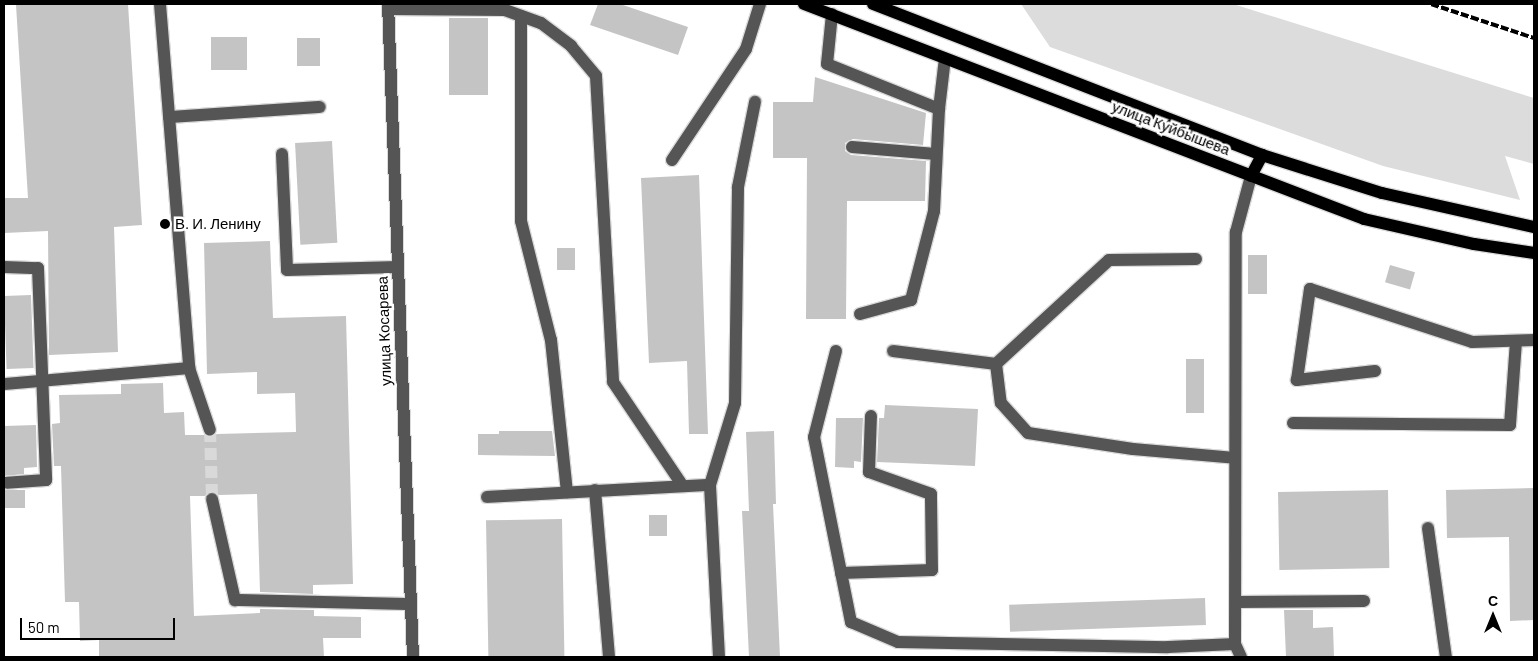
<!DOCTYPE html>
<meta charset="utf-8">
<style>
body{margin:0}
#map{position:relative;width:1538px;height:661px;overflow:hidden;background:#fff;font-family:Barlow,sans-serif}
div>[style]{position:absolute}
.green>*{inset:0;background:#dcdcdc}
.building>*{inset:0;background:#c4c4c4;transform-origin:0 0}
.minor-tunnel>*{height:12px;margin-top:-6px;transform-origin:0;background:repeating-linear-gradient(90deg,#d9d9d9 0 12px,transparent 0 18px)}
.roads{filter:drop-shadow(1px 0 #dbdbdb) drop-shadow(-1px 0 #dbdbdb) drop-shadow(0 1px #dbdbdb) drop-shadow(0 -1px #dbdbdb)}
.minor>*{height:12px;margin:-6px;padding:0 6px;transform-origin:6px;border-radius:6px;background:#555}
.major>*{height:12px;margin:-6px;padding:0 6px;transform-origin:6px;border-radius:6px;background:#000}
.rail>*{height:4px;margin-top:-2px;transform-origin:0;background:repeating-linear-gradient(90deg,#000 0 8px,transparent 0 10.5px)}
.dots>*{width:14px;height:14px;translate:-50% -50%;box-sizing:border-box;border:2px solid #fff;border-radius:50%}
span{translate:-50% -50%;white-space:nowrap;text-align:center;line-height:1.15;-webkit-text-stroke:5px #fff;paint-order:stroke}
.street-label{font-size:15px;color:#000}
.poi-label{font-size:15px;color:#000}
.left{translate:0 -50%;text-align:left}
.frame{position:absolute;inset:0;border:5px solid #000;pointer-events:none}
.north{position:absolute;left:1468px;top:591px;width:50px;height:50px;-webkit-text-stroke:4px #fff;paint-order:stroke;rotate:0deg;font-size:14px;font-weight:700;line-height:20px;text-align:center;color:#000}
.north::after{content:'';display:block;margin:auto;width:18px;height:22px;background:#000;clip-path:polygon(50% 0,100% 100%,50% 72%,0 100%)}
.scale{position:absolute;left:20px;top:618px;width:155px;height:22px;box-sizing:border-box;border:2px solid #000;border-top:0;padding-left:6px;font-size:15px;line-height:18px;white-space:nowrap;color:#000;-webkit-text-stroke:4px #fff;paint-order:stroke}
</style>
<div id="map">
<div class="green">
<div style="clip-path:polygon(1021px 4px,1233px 4px,1534px 98px,1534px 164px,1505px 156px,1520px 200px,1383px 166px,1050px 47px)"></div>
</div>
<div class="building">
<div style="clip-path:polygon(128px 4px,142px 225px,114px 227px,118px 352px,49px 355px,48px 231px,4px 233px,4px 198px,28px 198px,16px 5px)"></div>
<div style="clip-path:polygon(598px 4px,620px 4px,688px 27px,678px 55px,590px 25px)"></div>
<div style="left:449px;top:18px;width:39px;height:77px"></div>
<div style="left:247px;top:37px;width:33px;height:36px;rotate:90deg"></div>
<div style="left:297px;top:38px;width:23px;height:28px"></div>
<div style="clip-path:polygon(815px 77px,926px 113px,923px 145px,853px 139px,845px 143px,845px 151px,851px 155px,926px 161px,925px 201px,847px 201px,846px 319px,806px 319px,807px 158px,773px 158px,773px 102px,813px 102px)"></div>
<div style="left:332px;top:141px;width:102px;height:37px;rotate:87deg"></div>
<div style="clip-path:polygon(699px 175px,708px 434px,689px 434px,687px 361px,649px 363px,641px 178px)"></div>
<div style="clip-path:polygon(270px 241px,273px 318px,346px 316px,353px 584px,313px 585px,313px 594px,260px 592px,257px 494px,219px 495px,211px 491px,205px 496px,190px 496px,194px 616px,260px 613px,260px 609px,314px 610px,314px 616px,361px 617px,361px 638px,323px 638px,324px 657px,99px 657px,99px 640px,80px 641px,79px 602px,65px 602px,61px 466px,54px 466px,52px 424px,60px 423px,59px 395px,121px 394px,121px 384px,163px 383px,164px 413px,184px 412px,185px 435px,204px 435px,209px 438px,217px 434px,296px 432px,295px 393px,257px 394px,257px 372px,207px 374px,204px 243px)"></div>
<div style="left:557px;top:248px;width:18px;height:22px"></div>
<div style="left:1248px;top:255px;width:19px;height:39px"></div>
<div style="left:1390px;top:265px;width:26px;height:18px;rotate:16deg"></div>
<div style="left:31px;top:295px;width:73px;height:27px;rotate:88deg"></div>
<div style="left:1186px;top:359px;width:18px;height:54px"></div>
<div style="clip-path:polygon(885px 405px,978px 409px,975px 466px,877px 462px,879px 418px,884px 418px)"></div>
<div style="clip-path:polygon(836px 418px,863px 418px,861px 462px,854px 461px,854px 468px,835px 467px)"></div>
<div style="clip-path:polygon(36px 425px,37px 467px,24px 468px,24px 474px,4px 476px,4px 426px)"></div>
<div style="clip-path:polygon(499px 431px,552px 431px,555px 456px,478px 455px,478px 434px,499px 434px)"></div>
<div style="clip-path:polygon(774px 431px,776px 504px,773px 504px,780px 657px,749px 657px,742px 511px,749px 511px,746px 432px)"></div>
<div style="clip-path:polygon(1534px 488px,1534px 620px,1510px 621px,1509px 537px,1447px 538px,1446px 490px)"></div>
<div style="left:4px;top:490px;width:21px;height:18px"></div>
<div style="left:1388px;top:490px;width:78px;height:110px;rotate:89deg"></div>
<div style="left:667px;top:515px;width:21px;height:18px;rotate:90deg"></div>
<div style="left:562px;top:519px;width:138px;height:76px;rotate:89deg"></div>
<div style="left:1205px;top:598px;width:27px;height:196px;rotate:88deg"></div>
<div style="clip-path:polygon(1284px 610px,1313px 610px,1313px 628px,1333px 627px,1334px 657px,1286px 657px)"></div>
</div>
<div class="minor-tunnel">
<div style="left:210px;top:430px;width:69px;rotate:88.3deg"></div>
</div>
<div class="roads">
<div class="minor">
<div style="left:160px;top:4px;width:365px;rotate:85.4deg"></div>
<div style="left:189px;top:368px;width:65px;rotate:71.3deg"></div>
<div style="left:388px;top:4px;width:653px;rotate:87.81deg"></div>
<div style="left:388px;top:9px;width:117px;rotate:0.5deg"></div>
<div style="left:505px;top:10px;width:38px;rotate:20deg"></div>
<div style="left:541px;top:23px;width:38px;rotate:37deg"></div>
<div style="left:571px;top:46px;width:39px;rotate:50deg"></div>
<div style="left:596px;top:76px;width:306px;rotate:86.8deg"></div>
<div style="left:613px;top:382px;width:125px;rotate:56.1deg"></div>
<div style="left:832px;top:14px;width:50px;rotate:95.7deg"></div>
<div style="left:827px;top:64px;width:121px;rotate:21.9deg"></div>
<div style="left:521px;top:16px;width:205px;rotate:90deg"></div>
<div style="left:521px;top:221px;width:123px;rotate:75.9deg"></div>
<div style="left:551px;top:340px;width:153px;rotate:84deg"></div>
<div style="left:169px;top:117px;width:151px;rotate:-3.8deg"></div>
<div style="left:852px;top:147px;width:84px;rotate:4.8deg"></div>
<div style="left:282px;top:154px;width:116px;rotate:87.5deg"></div>
<div style="left:287px;top:270px;width:111px;rotate:-1.5deg"></div>
<div style="left:672px;top:160px;width:133px;rotate:-56.3deg"></div>
<div style="left:746px;top:49px;width:47px;rotate:-72.7deg"></div>
<div style="left:1196px;top:259px;width:87px;rotate:179.3deg"></div>
<div style="left:1109px;top:260px;width:154px;rotate:137.4deg"></div>
<div style="left:996px;top:364px;width:39px;rotate:83deg"></div>
<div style="left:1001px;top:403px;width:40px;rotate:48deg"></div>
<div style="left:1028px;top:433px;width:106px;rotate:8.7deg"></div>
<div style="left:1133px;top:449px;width:102px;rotate:5deg"></div>
<div style="left:4px;top:267px;width:34px;rotate:2deg"></div>
<div style="left:38px;top:268px;width:212px;rotate:87.8deg"></div>
<div style="left:46px;top:480px;width:39px;rotate:176deg"></div>
<div style="left:860px;top:314px;width:53px;rotate:-15.4deg"></div>
<div style="left:911px;top:300px;width:92px;rotate:-75.5deg"></div>
<div style="left:934px;top:211px;width:102px;rotate:-87.2deg"></div>
<div style="left:939px;top:109px;width:51px;rotate:-83.3deg"></div>
<div style="left:836px;top:351px;width:89px;rotate:104.3deg"></div>
<div style="left:814px;top:437px;width:189px;rotate:78.7deg"></div>
<div style="left:851px;top:622px;width:51px;rotate:23.1deg"></div>
<div style="left:898px;top:642px;width:270px;rotate:1.1deg"></div>
<div style="left:1168px;top:647px;width:67px;rotate:-2.6deg"></div>
<div style="left:1235px;top:644px;width:412px;rotate:-89.9deg"></div>
<div style="left:1236px;top:232px;width:58px;rotate:-75deg"></div>
<div style="left:893px;top:351px;width:104px;rotate:7.2deg"></div>
<div style="left:1375px;top:371px;width:79px;rotate:173.4deg"></div>
<div style="left:1297px;top:380px;width:92px;rotate:-81.9deg"></div>
<div style="left:1310px;top:289px;width:170px;rotate:18.1deg"></div>
<div style="left:1472px;top:342px;width:62px;rotate:-1.8deg"></div>
<div style="left:4px;top:384px;width:186px;rotate:-4.9deg"></div>
<div style="left:1293px;top:423px;width:217px;rotate:0.5deg"></div>
<div style="left:1510px;top:425px;width:84px;rotate:-85.9deg"></div>
<div style="left:595px;top:490px;width:168px;rotate:85.2deg"></div>
<div style="left:487px;top:497px;width:223px;rotate:-3.1deg"></div>
<div style="left:212px;top:499px;width:104px;rotate:77.2deg"></div>
<div style="left:235px;top:600px;width:176px;rotate:1.3deg"></div>
<div style="left:1428px;top:528px;width:130px;rotate:82.1deg"></div>
<div style="left:841px;top:573px;width:91px;rotate:-1.9deg"></div>
<div style="left:932px;top:570px;width:76px;rotate:-90.8deg"></div>
<div style="left:931px;top:494px;width:66px;rotate:-160.5deg"></div>
<div style="left:869px;top:472px;width:56px;rotate:-88deg"></div>
<div style="left:1237px;top:602px;width:127px;rotate:-0.5deg"></div>
<div style="left:1235px;top:644px;width:14px;rotate:65deg"></div>
<div style="left:719px;top:657px;width:172px;rotate:-93deg"></div>
<div style="left:710px;top:485px;width:86px;rotate:-73deg"></div>
<div style="left:735px;top:403px;width:216px;rotate:-89.2deg"></div>
<div style="left:738px;top:187px;width:87px;rotate:-78.7deg"></div>
</div>
<div class="major">
<div style="left:804px;top:4px;width:600px;rotate:21deg"></div>
<div style="left:1364px;top:219px;width:113px;rotate:12.8deg"></div>
<div style="left:1474px;top:244px;width:61px;rotate:8.5deg"></div>
<div style="left:873px;top:4px;width:417px;rotate:21.2deg"></div>
<div style="left:1262px;top:155px;width:126px;rotate:17.6deg"></div>
<div style="left:1382px;top:193px;width:156px;rotate:12.6deg"></div>
<div style="left:1251px;top:176px;width:24px;rotate:-62deg"></div>
</div>
</div>
<div class="rail">
<div style="left:1431px;top:4px;width:108px;rotate:18.3deg"></div>
</div>
<div class="dots">
<div style="left:165px;top:224px;background:#000"></div>
</div>
<div class="street-label">
<span style="left:1171px;top:128px;rotate:21deg">улица Куйбышева</span>
<span style="left:384px;top:331px;rotate:-92deg">улица Косарева</span>
</div>
<div class="poi-label">
<span class="left" style="left:175px;top:224px">В. И. Ленину</span>
</div>
<div class="frame"></div>
<div class="north">С</div>
<div class="scale">50 m</div>
</div>
